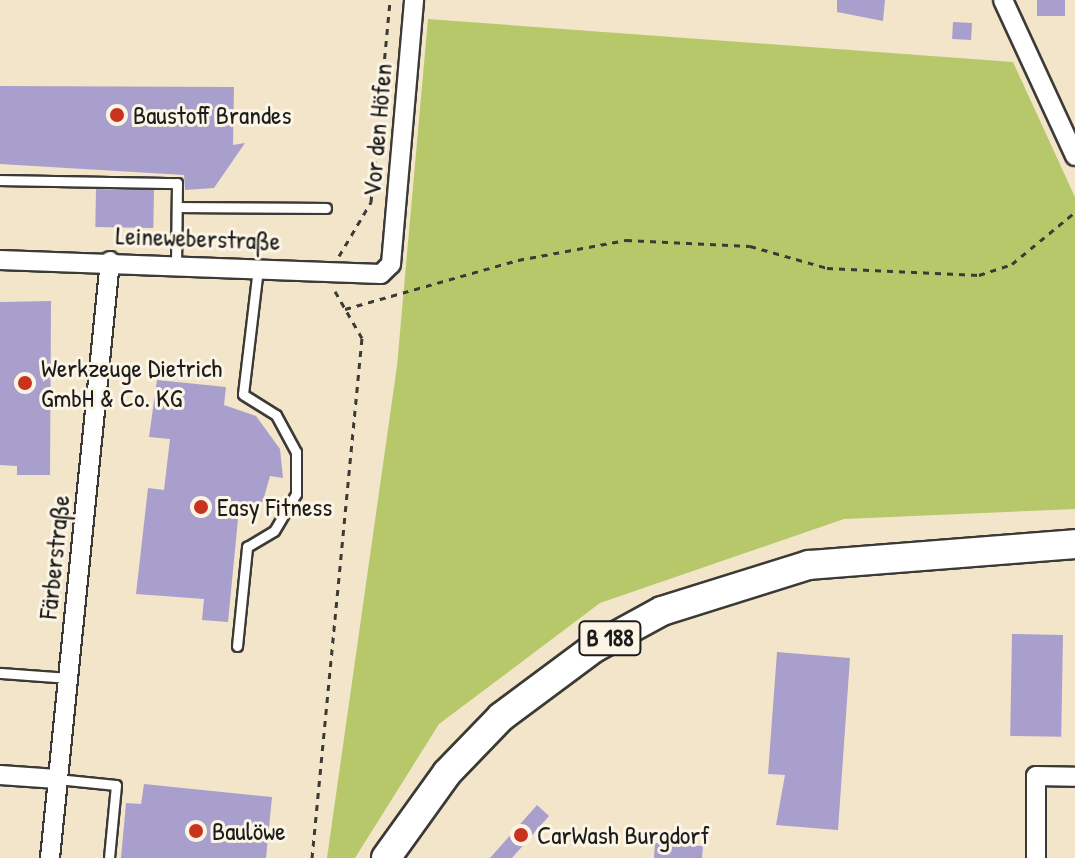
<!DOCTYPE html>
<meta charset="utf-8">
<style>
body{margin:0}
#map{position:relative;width:1075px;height:858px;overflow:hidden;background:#f3e5c9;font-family:"Patrick Hand",sans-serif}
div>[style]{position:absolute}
.green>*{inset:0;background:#b7c86a}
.building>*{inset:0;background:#a99fcc;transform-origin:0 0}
.path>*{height:3px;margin-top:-1.5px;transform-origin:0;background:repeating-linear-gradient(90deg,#3c3a36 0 6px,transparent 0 12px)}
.roads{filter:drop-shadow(2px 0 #3c3a36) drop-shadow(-2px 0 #3c3a36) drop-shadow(0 2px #3c3a36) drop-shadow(0 -2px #3c3a36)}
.lane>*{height:9px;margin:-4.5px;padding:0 4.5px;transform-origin:4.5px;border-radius:4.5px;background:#fff}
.street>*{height:18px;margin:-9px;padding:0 9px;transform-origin:9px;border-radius:9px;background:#fff}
.primary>*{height:28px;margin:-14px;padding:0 14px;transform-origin:14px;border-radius:14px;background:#fff}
.dots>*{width:22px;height:22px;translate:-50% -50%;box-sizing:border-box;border:4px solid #fcf5e5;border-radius:50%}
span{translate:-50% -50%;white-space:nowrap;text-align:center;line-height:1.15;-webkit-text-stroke:6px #fcf5e5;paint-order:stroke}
.shield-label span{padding:2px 6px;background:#fcf5e5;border:2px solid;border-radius:6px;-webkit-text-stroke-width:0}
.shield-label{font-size:24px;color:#1c1c1c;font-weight:700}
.poi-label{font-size:26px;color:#1c1c1c}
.left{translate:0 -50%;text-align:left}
.street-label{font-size:26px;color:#1c1c1c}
</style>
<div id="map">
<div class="green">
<div style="clip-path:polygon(428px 19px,1013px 62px,1075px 197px,1075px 509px,844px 519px,600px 603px,439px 724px,355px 858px,327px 858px,397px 366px)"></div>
</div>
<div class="building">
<div style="clip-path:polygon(837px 0,885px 0,883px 21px,837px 12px)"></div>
<div style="left:1037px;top:0;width:28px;height:16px"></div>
<div style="left:953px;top:22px;width:19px;height:17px;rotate:3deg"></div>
<div style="clip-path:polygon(0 86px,234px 87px,233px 145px,245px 143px,214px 188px,185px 190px,184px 175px,0 164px)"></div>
<div style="left:96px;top:189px;width:58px;height:38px;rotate:1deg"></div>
<div style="clip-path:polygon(51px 301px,50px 475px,17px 475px,17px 466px,0 465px,0 302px)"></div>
<div style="clip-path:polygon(157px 380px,226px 387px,224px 405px,256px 416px,280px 449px,283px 478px,270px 476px,263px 501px,238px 519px,228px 622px,202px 620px,204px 599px,136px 594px,148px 488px,164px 490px,170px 439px,149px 437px)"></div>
<div style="left:1012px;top:634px;width:51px;height:102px;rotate:1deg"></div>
<div style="clip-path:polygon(777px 652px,850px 658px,838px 830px,776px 825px,785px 775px,768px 774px)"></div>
<div style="clip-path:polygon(144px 784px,272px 797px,266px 858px,121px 858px,126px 803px,141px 804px)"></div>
<div style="clip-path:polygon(537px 805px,549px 816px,512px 858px,490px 858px)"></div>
<div style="clip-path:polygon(655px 843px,703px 846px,702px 858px,654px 858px)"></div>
</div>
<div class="path">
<div style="left:339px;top:256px;width:63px;rotate:-59.3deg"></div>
<div style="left:371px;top:202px;width:203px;rotate:-84.6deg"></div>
<div style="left:345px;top:309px;width:180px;rotate:-15.8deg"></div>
<div style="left:518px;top:260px;width:110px;rotate:-10.5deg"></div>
<div style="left:626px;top:240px;width:124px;rotate:2.8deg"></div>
<div style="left:750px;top:246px;width:80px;rotate:15.9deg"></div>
<div style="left:827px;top:268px;width:152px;rotate:2.6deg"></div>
<div style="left:979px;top:275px;width:35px;rotate:-18deg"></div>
<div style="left:1012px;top:264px;width:82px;rotate:-39.5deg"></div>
<div style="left:312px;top:858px;width:522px;rotate:-84.51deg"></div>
<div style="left:362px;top:338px;width:54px;rotate:-119.9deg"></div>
</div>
<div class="roads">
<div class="lane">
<div style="left:0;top:180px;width:177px;rotate:1deg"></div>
<div style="left:177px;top:183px;width:78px;rotate:90.7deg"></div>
<div style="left:177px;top:207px;width:149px;rotate:0.4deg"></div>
<div style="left:237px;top:646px;width:100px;rotate:-84.2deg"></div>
<div style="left:247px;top:547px;width:31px;rotate:-31deg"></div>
<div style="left:274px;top:531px;width:43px;rotate:-59.3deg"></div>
<div style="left:296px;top:494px;width:42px;rotate:-90deg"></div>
<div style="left:296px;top:452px;width:42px;rotate:-118.4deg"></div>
<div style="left:276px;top:415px;width:39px;rotate:-148deg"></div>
<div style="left:243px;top:394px;width:127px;rotate:-83.2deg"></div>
<div style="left:0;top:673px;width:68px;rotate:4.2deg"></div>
<div style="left:57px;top:779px;width:59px;rotate:5.8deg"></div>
<div style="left:116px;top:785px;width:73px;rotate:95.5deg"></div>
</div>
<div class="street">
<div style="left:1003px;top:0;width:172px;rotate:65.2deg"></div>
<div style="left:0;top:260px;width:381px;rotate:2.1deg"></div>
<div style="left:381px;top:274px;width:14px;rotate:-45deg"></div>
<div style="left:391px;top:264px;width:265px;rotate:-85deg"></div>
<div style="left:0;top:775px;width:57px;rotate:4deg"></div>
<div style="left:50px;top:858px;width:600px;rotate:-84.26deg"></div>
<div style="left:1036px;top:858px;width:82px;rotate:-90deg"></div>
<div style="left:1036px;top:776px;width:39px;rotate:1deg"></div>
</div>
<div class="primary">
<div style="left:386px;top:858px;width:105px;rotate:-54.3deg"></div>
<div style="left:447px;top:773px;width:78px;rotate:-46deg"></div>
<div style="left:501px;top:717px;width:116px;rotate:-36.6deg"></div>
<div style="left:594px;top:648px;width:77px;rotate:-28.6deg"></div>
<div style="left:662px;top:611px;width:154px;rotate:-17.4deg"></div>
<div style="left:809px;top:565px;width:267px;rotate:-4.5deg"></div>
</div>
</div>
<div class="dots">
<div style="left:117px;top:115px;background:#c8321e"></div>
<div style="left:25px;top:383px;background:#c8321e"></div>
<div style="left:201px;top:507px;background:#c8321e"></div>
<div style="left:196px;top:831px;background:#c8321e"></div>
<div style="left:521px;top:835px;background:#c8321e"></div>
</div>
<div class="shield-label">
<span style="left:610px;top:638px">B 188</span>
</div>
<div class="poi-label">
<span class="left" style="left:133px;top:115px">Baustoff Brandes</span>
<span class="left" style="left:41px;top:383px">Werkzeuge Dietrich<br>GmbH &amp; Co. KG</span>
<span class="left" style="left:217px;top:507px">Easy Fitness</span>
<span class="left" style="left:212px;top:831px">Baulöwe</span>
<span class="left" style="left:537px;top:835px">CarWash Burgdorf</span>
</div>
<div class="street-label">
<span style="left:377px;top:130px;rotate:-85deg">Vor den Höfen</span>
<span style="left:198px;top:238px;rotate:2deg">Leineweberstraße</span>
<span style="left:54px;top:557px;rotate:-84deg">Färberstraße</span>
</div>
</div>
